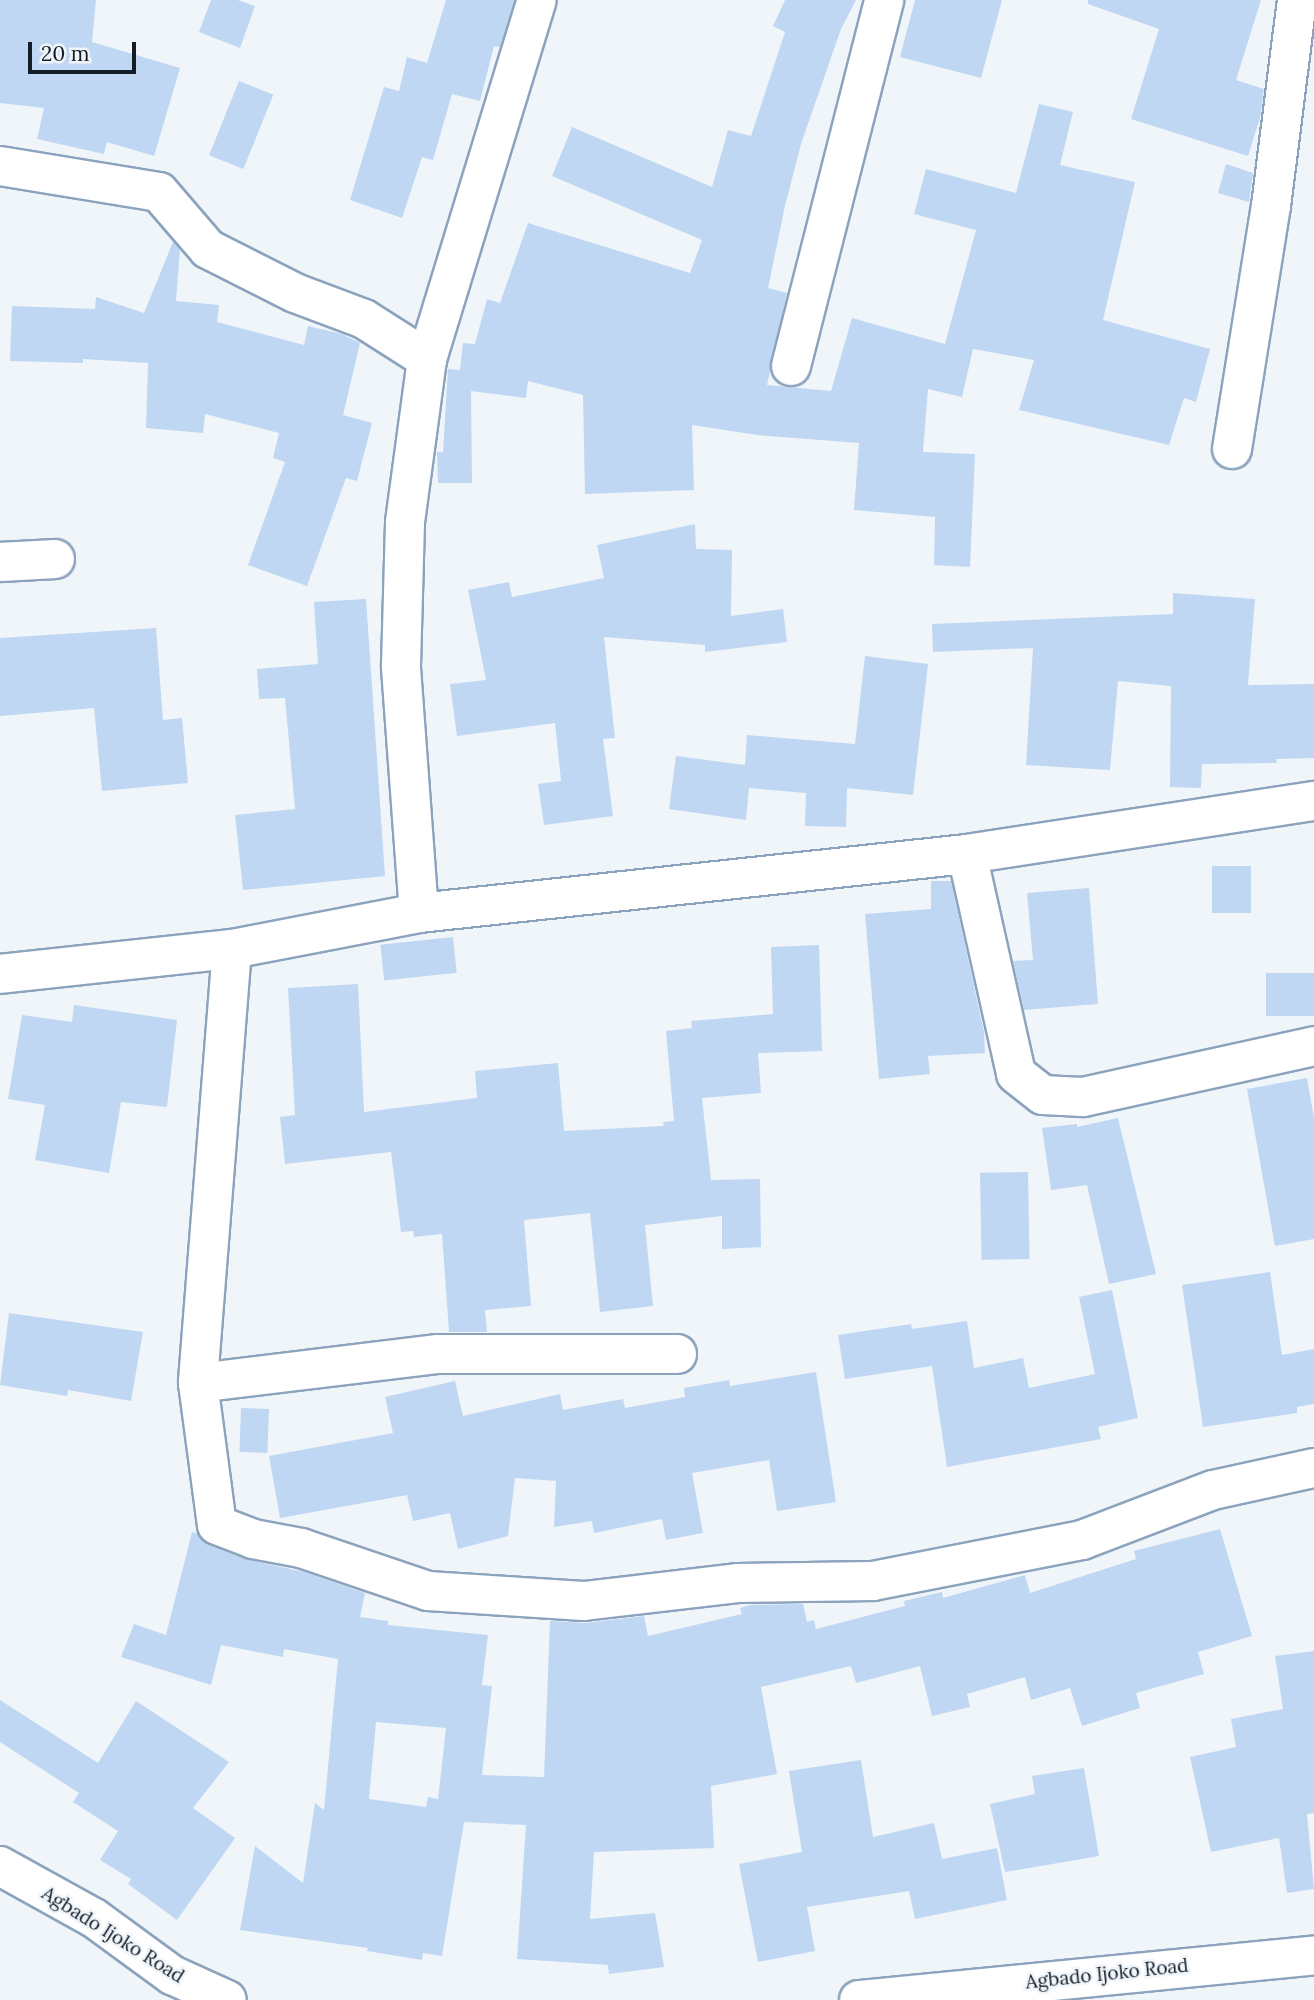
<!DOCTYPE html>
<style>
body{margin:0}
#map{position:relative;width:1314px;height:2000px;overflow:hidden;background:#f0f5fa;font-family:Lora,serif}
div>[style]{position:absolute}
.building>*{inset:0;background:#bfd7f3;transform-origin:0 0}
.roads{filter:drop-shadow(2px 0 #8ca3bd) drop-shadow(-2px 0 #8ca3bd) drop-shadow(0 2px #8ca3bd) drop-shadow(0 -2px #8ca3bd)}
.minor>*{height:38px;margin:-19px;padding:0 19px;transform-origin:19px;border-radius:19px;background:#fff}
span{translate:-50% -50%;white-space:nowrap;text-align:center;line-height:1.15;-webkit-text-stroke:5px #f0f5fa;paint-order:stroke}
.street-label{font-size:19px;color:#151e28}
.scale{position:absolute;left:28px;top:42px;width:108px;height:32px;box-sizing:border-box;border:4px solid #151e28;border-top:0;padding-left:9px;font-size:21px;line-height:24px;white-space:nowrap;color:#151e28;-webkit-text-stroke:5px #f0f5fa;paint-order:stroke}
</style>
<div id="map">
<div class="building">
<div style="clip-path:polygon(0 0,96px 0,92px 42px,180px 68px,154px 156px,107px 142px,104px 154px,37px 139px,44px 108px,0 103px)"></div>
<div style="clip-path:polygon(211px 0,238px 0,255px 6px,240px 48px,199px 32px)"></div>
<div style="clip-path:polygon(446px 0,514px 0,500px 47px,494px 46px,480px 101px,452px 94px,433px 160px,422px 157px,402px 218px,350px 200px,384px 87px,399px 91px,407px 57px,427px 63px)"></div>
<div style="clip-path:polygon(785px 0,856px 0,841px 29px,801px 144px,785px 206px,768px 288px,787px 293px,767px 385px,831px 391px,852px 318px,945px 344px,976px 230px,914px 214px,926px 169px,1016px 193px,1039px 104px,1073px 112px,1060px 165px,1135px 182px,1103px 320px,1210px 349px,1196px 402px,1184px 398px,1169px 445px,1019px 410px,1034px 360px,973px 349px,962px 397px,928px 389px,923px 452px,975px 454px,970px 567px,934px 565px,935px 517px,854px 510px,859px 443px,757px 435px,692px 425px,694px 490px,585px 494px,583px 395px,528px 381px,526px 398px,471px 391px,472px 483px,438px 483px,437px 452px,443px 452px,448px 369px,460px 370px,463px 343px,475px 344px,487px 299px,500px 303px,528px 223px,690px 273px,702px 240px,552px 176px,572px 127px,712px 187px,728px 130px,751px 136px,785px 32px,773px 26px)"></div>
<div style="clip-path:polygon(915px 0,1002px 0,981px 78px,900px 57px)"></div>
<div style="clip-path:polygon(1088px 0,1261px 0,1236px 80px,1264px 89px,1260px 118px,1248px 156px,1131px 119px,1159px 29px,1088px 4px)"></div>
<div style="left:239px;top:81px;width:37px;height:80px;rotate:22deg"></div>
<div style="clip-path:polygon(1226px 164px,1253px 173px,1249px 202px,1218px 193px)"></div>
<div style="clip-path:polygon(173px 242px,180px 250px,176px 301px,219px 305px,217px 322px,304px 345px,308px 326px,342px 334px,360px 343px,343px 415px,372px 423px,357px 481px,346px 478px,307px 586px,248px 565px,285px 462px,273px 458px,279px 433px,205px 414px,203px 433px,146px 428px,148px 363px,83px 359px,83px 363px,10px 361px,12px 306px,95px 309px,96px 297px,144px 313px)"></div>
<div style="clip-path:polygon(695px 524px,696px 549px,732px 550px,731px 616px,783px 609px,787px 642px,705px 652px,705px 645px,604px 637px,615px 738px,603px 739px,613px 816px,544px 825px,538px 784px,561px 781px,555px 723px,457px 736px,450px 684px,486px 680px,468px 590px,509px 582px,512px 597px,604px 578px,597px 545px)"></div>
<div style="clip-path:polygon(1173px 593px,1255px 599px,1248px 685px,1314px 684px,1314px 758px,1276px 759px,1277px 763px,1202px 764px,1201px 788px,1170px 787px,1171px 686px,1118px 681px,1110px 770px,1026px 765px,1033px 648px,933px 652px,932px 624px,1173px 614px)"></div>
<div style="clip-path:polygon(366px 599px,385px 876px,243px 890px,235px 815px,295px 809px,285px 698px,259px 699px,257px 669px,318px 664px,314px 602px)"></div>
<div style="clip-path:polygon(156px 628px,163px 720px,182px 718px,188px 783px,102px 791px,94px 708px,0 716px,0 638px)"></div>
<div style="clip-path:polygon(865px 656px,928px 664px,913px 795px,847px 788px,846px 827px,805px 826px,806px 793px,749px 788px,746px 820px,669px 809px,676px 756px,745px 765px,747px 735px,855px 744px)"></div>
<div style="left:1212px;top:866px;width:39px;height:47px"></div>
<div style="clip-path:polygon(931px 881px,951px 881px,984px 1032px,985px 1053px,928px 1056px,930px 1074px,879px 1079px,865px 914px,931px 909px)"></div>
<div style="clip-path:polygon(1089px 888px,1098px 1004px,1024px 1010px,1013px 961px,1033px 960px,1027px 893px)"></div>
<div style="left:453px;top:937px;width:36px;height:73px;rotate:84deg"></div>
<div style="clip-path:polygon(819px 945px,822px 1051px,758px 1053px,761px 1093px,702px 1098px,711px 1180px,760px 1179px,761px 1247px,722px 1249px,722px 1216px,645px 1225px,653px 1306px,600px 1312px,590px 1213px,524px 1220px,531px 1306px,485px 1310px,487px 1332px,449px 1332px,442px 1234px,414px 1237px,413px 1231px,401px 1232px,391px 1152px,285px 1164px,280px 1117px,295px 1115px,288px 988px,358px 984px,364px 1112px,477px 1098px,475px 1071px,558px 1063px,564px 1131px,664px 1126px,663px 1122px,674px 1121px,666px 1031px,692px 1028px,691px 1021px,773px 1014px,771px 947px)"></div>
<div style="left:1314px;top:973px;width:43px;height:48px;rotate:90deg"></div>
<div style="clip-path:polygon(74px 1005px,177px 1020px,167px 1107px,121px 1102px,109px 1173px,35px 1160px,45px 1105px,8px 1099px,22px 1015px,72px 1022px)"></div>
<div style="clip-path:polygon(1307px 1078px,1314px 1118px,1314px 1239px,1275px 1246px,1247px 1089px)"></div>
<div style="clip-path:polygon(1118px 1118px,1156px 1274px,1109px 1284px,1087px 1185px,1051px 1190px,1042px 1128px,1077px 1124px,1077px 1127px)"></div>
<div style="left:1028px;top:1172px;width:87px;height:48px;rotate:89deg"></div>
<div style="clip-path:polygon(1270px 1272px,1282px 1355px,1314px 1349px,1314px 1404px,1297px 1407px,1297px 1413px,1203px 1427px,1182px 1285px)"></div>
<div style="clip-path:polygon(1112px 1290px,1138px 1418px,1098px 1427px,1101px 1439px,947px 1467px,932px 1366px,845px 1379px,838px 1335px,911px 1324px,912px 1329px,967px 1321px,974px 1368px,1023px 1358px,1029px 1388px,1095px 1374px,1079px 1297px)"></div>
<div style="clip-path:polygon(9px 1313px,143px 1332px,131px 1401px,68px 1390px,67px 1396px,0 1385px)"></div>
<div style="clip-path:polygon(816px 1372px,836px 1502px,777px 1511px,769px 1460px,692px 1473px,703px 1533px,666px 1540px,662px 1519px,594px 1533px,592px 1521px,554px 1527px,556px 1481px,515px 1478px,508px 1536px,458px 1549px,450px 1513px,413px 1521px,407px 1495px,280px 1518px,269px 1456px,393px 1433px,385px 1397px,455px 1381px,463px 1416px,560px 1394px,563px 1410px,623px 1399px,625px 1408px,685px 1397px,684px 1388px,729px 1380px,730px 1386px)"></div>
<div style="left:241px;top:1408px;width:28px;height:44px;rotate:2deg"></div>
<div style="clip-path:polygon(evenodd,1220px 1529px,1252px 1636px,1198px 1652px,1204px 1674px,1136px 1693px,1140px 1708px,1082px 1726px,1070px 1688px,1031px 1700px,1025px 1677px,967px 1694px,970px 1707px,932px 1716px,920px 1666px,856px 1683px,851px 1666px,761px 1687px,777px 1774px,711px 1786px,714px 1848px,594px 1852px,590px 1919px,655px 1913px,664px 1967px,609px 1974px,608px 1965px,517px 1959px,526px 1825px,464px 1822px,442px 1956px,423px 1953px,422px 1960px,367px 1951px,368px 1948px,240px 1930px,255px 1846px,303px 1883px,315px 1803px,324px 1810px,338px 1659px,284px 1649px,283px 1657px,221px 1645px,211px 1685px,121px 1657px,134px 1624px,166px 1635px,192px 1532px,198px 1534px,209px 1545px,245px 1559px,304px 1572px,365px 1593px,360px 1617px,388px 1621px,388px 1625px,488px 1635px,482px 1685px,492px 1686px,482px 1775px,544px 1777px,550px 1621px,586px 1623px,644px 1616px,648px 1636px,742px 1614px,740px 1608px,750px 1605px,803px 1604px,807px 1622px,814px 1620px,816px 1629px,905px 1606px,904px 1601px,942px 1592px,943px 1598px,1025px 1575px,1030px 1593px,1136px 1559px,1134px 1551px,1220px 1529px,376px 1722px,446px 1728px,438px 1799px,428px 1797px,426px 1807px,369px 1799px,376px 1722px)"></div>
<div style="clip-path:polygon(1314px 1651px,1314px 1813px,1307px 1814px,1314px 1889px,1287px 1893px,1279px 1838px,1211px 1852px,1190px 1757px,1236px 1747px,1231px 1719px,1283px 1709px,1275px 1656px)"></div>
<div style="clip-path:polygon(0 1700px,98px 1763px,136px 1701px,229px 1762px,193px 1808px,235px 1838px,177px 1920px,128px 1884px,131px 1879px,100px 1860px,118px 1831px,73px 1802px,79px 1793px,0 1742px)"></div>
<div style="clip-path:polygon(861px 1760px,873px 1837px,934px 1823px,942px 1859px,997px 1848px,1007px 1900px,915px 1919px,909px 1891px,807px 1907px,815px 1951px,758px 1962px,739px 1864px,802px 1852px,789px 1771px)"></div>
<div style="clip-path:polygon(1084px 1768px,1099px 1856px,1005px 1872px,990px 1804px,1035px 1794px,1032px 1776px)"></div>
</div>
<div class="roads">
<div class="minor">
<div style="left:0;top:166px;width:161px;rotate:9.3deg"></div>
<div style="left:159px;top:192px;width:75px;rotate:49.3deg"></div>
<div style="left:208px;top:249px;width:97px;rotate:26.8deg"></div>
<div style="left:295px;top:293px;width:74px;rotate:20.6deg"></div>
<div style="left:364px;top:319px;width:75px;rotate:32.4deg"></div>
<div style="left:791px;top:366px;width:378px;rotate:-75.7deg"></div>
<div style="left:1232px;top:449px;width:246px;rotate:-80.9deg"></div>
<div style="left:1271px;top:206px;width:208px;rotate:-82.8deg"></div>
<div style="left:0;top:562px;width:55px;rotate:-3.1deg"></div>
<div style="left:967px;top:854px;width:225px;rotate:77.4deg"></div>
<div style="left:1016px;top:1074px;width:34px;rotate:38deg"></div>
<div style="left:1043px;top:1095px;width:40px;rotate:2.9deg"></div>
<div style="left:1083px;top:1097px;width:237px;rotate:-12.4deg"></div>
<div style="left:419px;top:913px;width:248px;rotate:-94.2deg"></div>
<div style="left:401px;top:666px;width:144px;rotate:-88.4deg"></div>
<div style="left:405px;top:522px;width:164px;rotate:-82.3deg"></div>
<div style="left:427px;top:359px;width:375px;rotate:-73deg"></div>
<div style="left:232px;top:949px;width:435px;rotate:94.5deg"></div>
<div style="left:198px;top:1383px;width:143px;rotate:82.4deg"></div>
<div style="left:217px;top:1525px;width:39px;rotate:21deg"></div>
<div style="left:253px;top:1539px;width:49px;rotate:10.6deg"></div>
<div style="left:301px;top:1548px;width:134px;rotate:18.7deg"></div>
<div style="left:428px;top:1591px;width:156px;rotate:3.7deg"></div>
<div style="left:584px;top:1601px;width:154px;rotate:-6.7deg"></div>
<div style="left:737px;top:1583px;width:136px;rotate:-0.8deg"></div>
<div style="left:873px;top:1581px;width:213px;rotate:-11.1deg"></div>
<div style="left:1082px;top:1540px;width:140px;rotate:-20.9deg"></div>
<div style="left:1213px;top:1490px;width:103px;rotate:-12.3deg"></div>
<div style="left:0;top:974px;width:233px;rotate:-6.2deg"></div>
<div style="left:232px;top:949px;width:190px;rotate:-10.9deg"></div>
<div style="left:419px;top:913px;width:551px;rotate:-6.15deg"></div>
<div style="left:967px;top:854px;width:351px;rotate:-8.7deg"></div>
<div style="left:198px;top:1383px;width:242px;rotate:-6.9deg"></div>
<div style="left:438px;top:1354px;width:239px"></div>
<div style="left:0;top:1866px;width:107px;rotate:29deg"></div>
<div style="left:94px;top:1918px;width:97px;rotate:36.2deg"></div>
<div style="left:172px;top:1975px;width:60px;rotate:24.4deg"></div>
<div style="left:859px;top:2000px;width:457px;rotate:-5.6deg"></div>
</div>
</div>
<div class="street-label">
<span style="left:113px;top:1935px;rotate:32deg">Agbado Ijoko Road</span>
<span style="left:1107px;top:1974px;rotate:-6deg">Agbado Ijoko Road</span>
</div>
<div class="scale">20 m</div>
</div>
